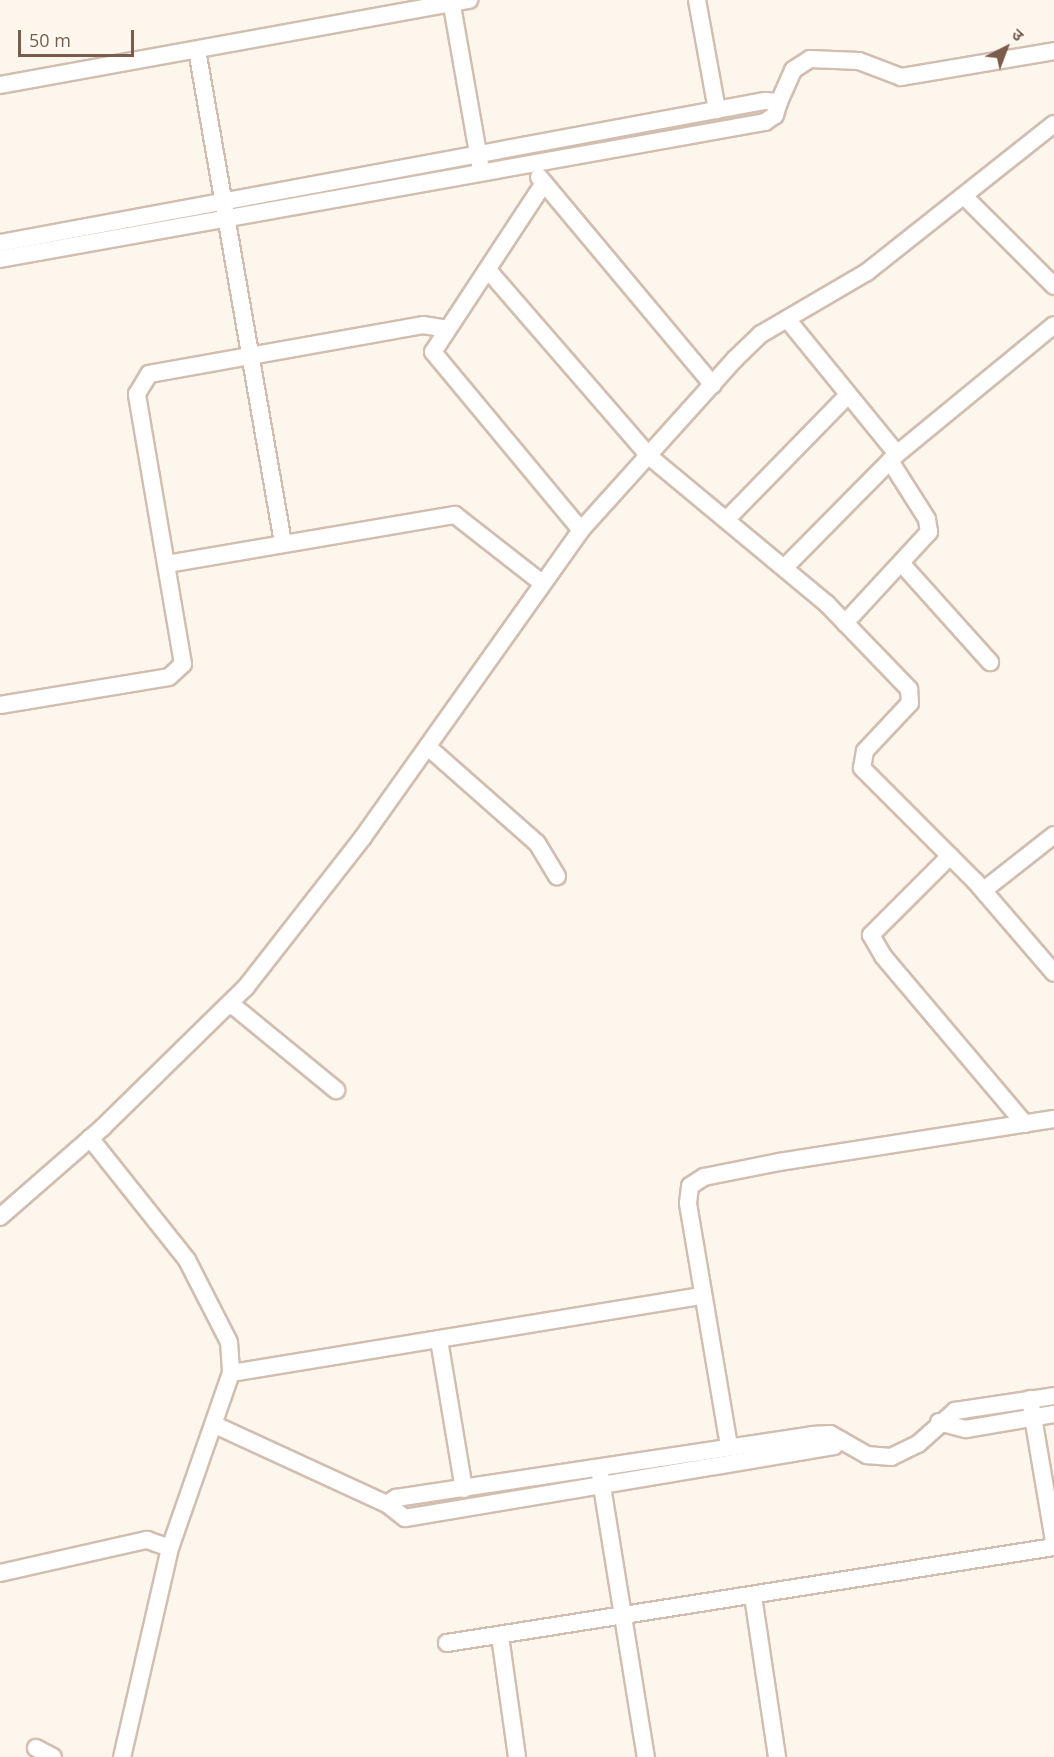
<!DOCTYPE html>
<meta charset="utf-8">
<style>
body{margin:0}
#map{position:relative;width:1054px;height:1757px;overflow:hidden;background:#fdf6ec;font-family:"Open Sans","Noto Sans Devanagari",sans-serif}
div>[style]{position:absolute}
.roads{filter:drop-shadow(2px 0 #d1beb0) drop-shadow(-2px 0 #d1beb0) drop-shadow(0 2px #d1beb0) drop-shadow(0 -2px #d1beb0)}
.minor>*{height:16px;margin:-8px;padding:0 8px;transform-origin:8px;border-radius:8px;background:#fff}
span{translate:-50% -50%;white-space:nowrap;text-align:center;line-height:1.15;-webkit-text-stroke:4.5px #fffaf3;paint-order:stroke}
.north{position:absolute;left:976px;top:18px;width:60px;height:60px;-webkit-text-stroke:4px #fffaf3;paint-order:stroke;rotate:42deg;font-size:16px;font-weight:700;line-height:24px;text-align:center;color:#7a5c4d}
.north::after{content:'';display:block;margin:auto;width:21px;height:27px;background:#7a5c4d;clip-path:polygon(50% 0,100% 100%,50% 72%,0 100%)}
.scale{position:absolute;left:18px;top:30px;width:116px;height:27px;box-sizing:border-box;border:3px solid #7a5c4d;border-top:0;padding-left:8px;font-size:18px;line-height:21px;white-space:nowrap;color:#7a5c4d;-webkit-text-stroke:4px #fffaf3;paint-order:stroke}
</style>
<div id="map">
<div class="roads">
<div class="minor">
<div style="left:451px;top:0;width:168px;rotate:80deg"></div>
<div style="left:697px;top:0;width:112px;rotate:79.7deg"></div>
<div style="left:197px;top:50px;width:500px;rotate:80.1deg"></div>
<div style="left:0;top:85px;width:477px;rotate:-10.3deg"></div>
<div style="left:779px;top:102px;width:35px;rotate:-66deg"></div>
<div style="left:793px;top:70px;width:20px;rotate:-33deg"></div>
<div style="left:810px;top:59px;width:49px;rotate:2.3deg"></div>
<div style="left:859px;top:61px;width:45px;rotate:20.9deg"></div>
<div style="left:901px;top:77px;width:155px;rotate:-9.6deg"></div>
<div style="left:539px;top:177px;width:271px;rotate:50.1deg"></div>
<div style="left:544px;top:183px;width:202px;rotate:123.3deg"></div>
<div style="left:433px;top:352px;width:231px;rotate:50.3deg"></div>
<div style="left:964px;top:196px;width:127px;rotate:45deg"></div>
<div style="left:0;top:243px;width:778px;rotate:-10.52deg"></div>
<div style="left:765px;top:101px;width:14px;rotate:4deg"></div>
<div style="left:779px;top:102px;width:14px;rotate:107deg"></div>
<div style="left:775px;top:115px;width:12px;rotate:145deg"></div>
<div style="left:765px;top:122px;width:777px;rotate:169.85deg"></div>
<div style="left:488px;top:270px;width:247px;rotate:49.1deg"></div>
<div style="left:650px;top:457px;width:229px;rotate:39.7deg"></div>
<div style="left:826px;top:603px;width:120px;rotate:46deg"></div>
<div style="left:909px;top:689px;width:14px;rotate:86deg"></div>
<div style="left:910px;top:703px;width:66px;rotate:133.2deg"></div>
<div style="left:865px;top:751px;width:17px;rotate:100deg"></div>
<div style="left:862px;top:768px;width:160px;rotate:45deg"></div>
<div style="left:975px;top:881px;width:121px;rotate:49.3deg"></div>
<div style="left:787px;top:319px;width:174px;rotate:50.8deg"></div>
<div style="left:728px;top:518px;width:172px;rotate:-45.7deg"></div>
<div style="left:167px;top:564px;width:292px;rotate:-9.7deg"></div>
<div style="left:455px;top:515px;width:110px;rotate:38deg"></div>
<div style="left:902px;top:564px;width:132px;rotate:48.1deg"></div>
<div style="left:785px;top:567px;width:159px;rotate:-45.3deg"></div>
<div style="left:897px;top:454px;width:203px;rotate:-39.4deg"></div>
<div style="left:845px;top:623px;width:124px;rotate:-47.3deg"></div>
<div style="left:929px;top:532px;width:13px;rotate:-99deg"></div>
<div style="left:927px;top:519px;width:69px;rotate:-122.5deg"></div>
<div style="left:0;top:705px;width:171px;rotate:-9.4deg"></div>
<div style="left:169px;top:677px;width:19px;rotate:-43deg"></div>
<div style="left:183px;top:664px;width:274px;rotate:-99.7deg"></div>
<div style="left:137px;top:394px;width:23px;rotate:-59deg"></div>
<div style="left:149px;top:374px;width:278px;rotate:-10.1deg"></div>
<div style="left:423px;top:325px;width:25px;rotate:9deg"></div>
<div style="left:428px;top:747px;width:145px;rotate:41.4deg"></div>
<div style="left:537px;top:843px;width:39px;rotate:59deg"></div>
<div style="left:950px;top:856px;width:112px;rotate:135deg"></div>
<div style="left:871px;top:935px;width:24px;rotate:60deg"></div>
<div style="left:883px;top:956px;width:220px;rotate:49.8deg"></div>
<div style="left:984px;top:890px;width:89px;rotate:-38.2deg"></div>
<div style="left:231px;top:1004px;width:136px;rotate:39.3deg"></div>
<div style="left:90px;top:1138px;width:156px;rotate:51.5deg"></div>
<div style="left:187px;top:1260px;width:92px;rotate:62.9deg"></div>
<div style="left:229px;top:1342px;width:31px;rotate:86deg"></div>
<div style="left:231px;top:1373px;width:185px;rotate:109.2deg"></div>
<div style="left:0;top:1217px;width:137px;rotate:-41.1deg"></div>
<div style="left:103px;top:1127px;width:200px;rotate:-44.4deg"></div>
<div style="left:246px;top:987px;width:190px;rotate:-52deg"></div>
<div style="left:363px;top:837px;width:377px;rotate:-54.6deg"></div>
<div style="left:581px;top:530px;width:230px;rotate:-48deg"></div>
<div style="left:735px;top:359px;width:36px;rotate:-44deg"></div>
<div style="left:761px;top:334px;width:123px;rotate:-30.3deg"></div>
<div style="left:867px;top:272px;width:238px;rotate:-38.4deg"></div>
<div style="left:439px;top:1340px;width:151px;rotate:80.5deg"></div>
<div style="left:231px;top:1373px;width:478px;rotate:-9.3deg"></div>
<div style="left:1030px;top:1399px;width:144px;rotate:80.4deg"></div>
<div style="left:939px;top:1422px;width:28px;rotate:15deg"></div>
<div style="left:966px;top:1429px;width:89px;rotate:-9.7deg"></div>
<div style="left:215px;top:1425px;width:189px;rotate:24.7deg"></div>
<div style="left:387px;top:1504px;width:23px;rotate:38deg"></div>
<div style="left:405px;top:1518px;width:435px;rotate:-9.5deg"></div>
<div style="left:834px;top:1446px;width:9px;rotate:-41deg"></div>
<div style="left:729px;top:1446px;width:246px;rotate:-99.6deg"></div>
<div style="left:688px;top:1203px;width:17px;rotate:-83deg"></div>
<div style="left:690px;top:1186px;width:17px;rotate:-33deg"></div>
<div style="left:704px;top:1177px;width:76px;rotate:-11.3deg"></div>
<div style="left:779px;top:1162px;width:278px;rotate:-8.9deg"></div>
<div style="left:600px;top:1474px;width:287px;rotate:80.8deg"></div>
<div style="left:387px;top:1504px;width:11px;rotate:-34deg"></div>
<div style="left:396px;top:1498px;width:421px;rotate:-8.6deg"></div>
<div style="left:812px;top:1435px;width:18px;rotate:-3deg"></div>
<div style="left:830px;top:1434px;width:43px;rotate:29.6deg"></div>
<div style="left:867px;top:1455px;width:24px;rotate:5deg"></div>
<div style="left:891px;top:1457px;width:30px;rotate:-26deg"></div>
<div style="left:918px;top:1444px;width:50px;rotate:-41.7deg"></div>
<div style="left:955px;top:1411px;width:100px;rotate:-8.6deg"></div>
<div style="left:0;top:1573px;width:151px;rotate:-12.7deg"></div>
<div style="left:147px;top:1540px;width:24px;rotate:19deg"></div>
<div style="left:170px;top:1548px;width:214px;rotate:102.9deg"></div>
<div style="left:753px;top:1596px;width:163px;rotate:81.5deg"></div>
<div style="left:500px;top:1636px;width:122px;rotate:82deg"></div>
<div style="left:447px;top:1643px;width:615px;rotate:-8.99deg"></div>
<div style="left:36px;top:1748px;width:19px;rotate:28deg"></div>
</div>
</div>
<div class="north">उ</div>
<div class="scale">50 m</div>
</div>
